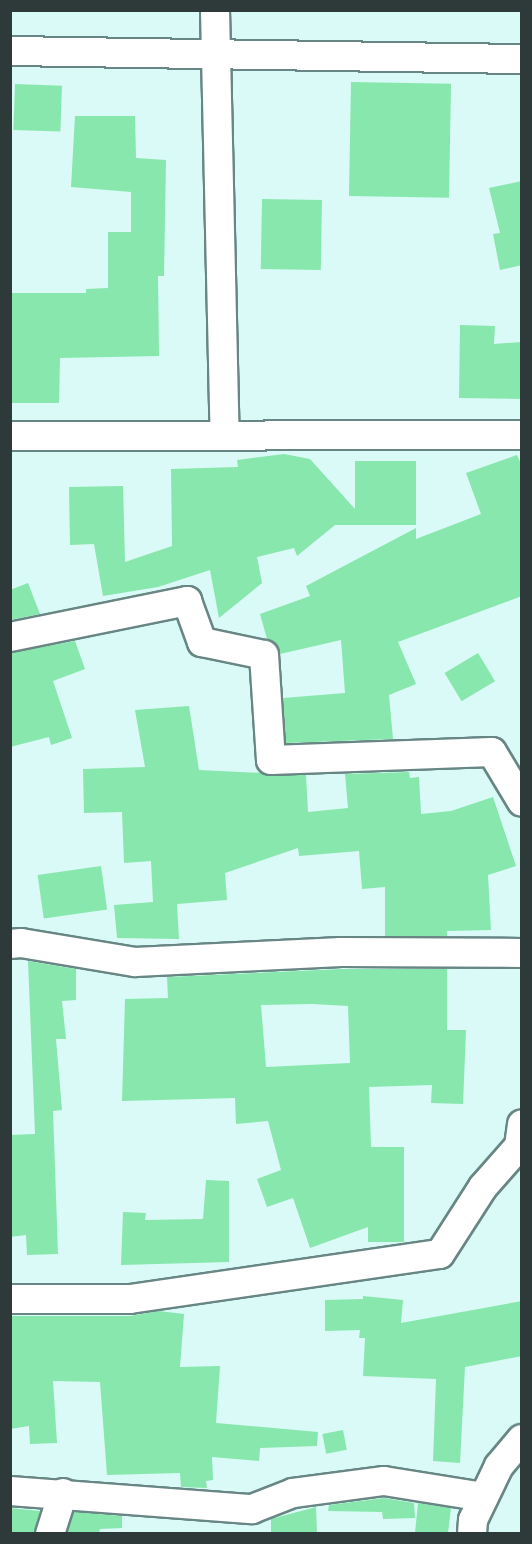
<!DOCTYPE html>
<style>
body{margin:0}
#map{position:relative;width:532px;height:1544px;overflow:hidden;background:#d9faf7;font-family:"Noto Serif",serif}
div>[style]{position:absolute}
.building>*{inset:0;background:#88e7ac;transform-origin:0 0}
.roads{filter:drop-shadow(2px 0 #688684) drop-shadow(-2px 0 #688684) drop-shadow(0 2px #688684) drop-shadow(0 -2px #688684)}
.minor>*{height:28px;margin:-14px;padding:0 14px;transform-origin:14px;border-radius:14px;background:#fff}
span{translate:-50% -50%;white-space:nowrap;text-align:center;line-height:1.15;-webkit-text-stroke:4.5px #d9faf7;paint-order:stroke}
.frame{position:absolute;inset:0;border:12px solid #2d3a39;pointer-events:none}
</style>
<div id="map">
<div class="building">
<div style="left:351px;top:82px;width:100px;height:114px;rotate:1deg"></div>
<div style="left:15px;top:84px;width:47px;height:46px;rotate:2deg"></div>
<div style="clip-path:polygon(75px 116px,135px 116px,136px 158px,166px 160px,164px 276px,158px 276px,159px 356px,60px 358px,59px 403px,10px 403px,10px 293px,86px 293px,86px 289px,108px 288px,108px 232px,131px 232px,131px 192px,71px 187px)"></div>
<div style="clip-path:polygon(522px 181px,522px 265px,500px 270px,493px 234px,500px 233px,489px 188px)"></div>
<div style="left:262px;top:199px;width:60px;height:70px;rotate:1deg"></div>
<div style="clip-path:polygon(460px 325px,495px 326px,494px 344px,522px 342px,522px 399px,459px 398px)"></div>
<div style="clip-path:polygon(284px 454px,310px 459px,355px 509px,355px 461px,416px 461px,416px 525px,335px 525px,297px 556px,294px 548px,257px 557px,262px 583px,219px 618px,210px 570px,158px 587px,103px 596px,94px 544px,70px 545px,69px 487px,123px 486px,125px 562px,172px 546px,171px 469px,238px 467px,237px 460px)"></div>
<div style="clip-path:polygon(517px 455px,522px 466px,522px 596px,398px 642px,416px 684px,389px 695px,393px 739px,286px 743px,283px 698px,345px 693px,341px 640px,280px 654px,277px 645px,267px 639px,260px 614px,310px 596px,306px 586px,416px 528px,416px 539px,481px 514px,466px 473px)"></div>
<div style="clip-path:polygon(28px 583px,40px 614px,10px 620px,10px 590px)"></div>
<div style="clip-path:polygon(75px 641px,85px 669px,53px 681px,72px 738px,51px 745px,49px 737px,10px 747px,10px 653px)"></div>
<div style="left:478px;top:653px;width:33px;height:39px;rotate:59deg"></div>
<div style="clip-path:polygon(189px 706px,199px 770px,306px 775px,308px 812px,348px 808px,345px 774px,409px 772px,410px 778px,419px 777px,421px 814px,451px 811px,493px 797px,516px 866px,488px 875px,491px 930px,447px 931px,447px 936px,385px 936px,385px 887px,362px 889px,359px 851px,299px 856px,298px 848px,225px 873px,227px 900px,177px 904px,179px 939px,117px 938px,114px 905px,153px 902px,151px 861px,124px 863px,122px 812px,84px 813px,83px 769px,145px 767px,135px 710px)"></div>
<div style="left:101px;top:866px;width:44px;height:64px;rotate:82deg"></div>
<div style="clip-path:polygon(28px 961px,76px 969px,76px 1000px,62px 1001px,66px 1039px,56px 1039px,62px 1110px,53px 1111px,58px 1254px,27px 1255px,26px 1235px,10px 1237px,10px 1135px,35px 1134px)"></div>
<div style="clip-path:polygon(evenodd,341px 969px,447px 969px,447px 1030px,466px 1030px,463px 1104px,431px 1103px,432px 1085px,369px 1087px,371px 1147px,404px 1147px,404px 1242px,368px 1242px,368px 1227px,310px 1248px,293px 1198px,267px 1207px,257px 1179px,281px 1170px,268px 1121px,236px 1124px,235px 1098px,122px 1101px,125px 999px,168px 998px,167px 977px,341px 969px,312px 1004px,348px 1006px,350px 1063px,266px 1067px,261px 1005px,312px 1004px)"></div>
<div style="clip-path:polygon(206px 1180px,229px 1181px,229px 1262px,121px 1265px,123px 1212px,146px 1213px,145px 1220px,203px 1219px)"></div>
<div style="clip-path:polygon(363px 1296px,403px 1300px,401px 1323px,522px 1301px,522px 1356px,465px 1367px,460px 1463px,433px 1461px,436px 1379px,363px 1376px,365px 1338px,359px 1338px,360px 1330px,325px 1331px,325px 1300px,363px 1299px)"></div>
<div style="clip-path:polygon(159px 1311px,184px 1314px,180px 1367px,220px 1366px,216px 1423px,318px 1432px,317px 1446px,260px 1448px,259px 1461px,212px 1457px,213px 1480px,206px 1481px,207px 1488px,181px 1487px,180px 1473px,107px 1475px,100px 1382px,53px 1381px,57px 1443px,30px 1444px,29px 1426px,10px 1429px,10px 1316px,130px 1316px)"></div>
<div style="left:343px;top:1430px;width:20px;height:21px;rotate:79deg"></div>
<div style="clip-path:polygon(384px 1498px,414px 1503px,415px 1518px,383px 1519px,382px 1512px,328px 1511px,329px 1505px)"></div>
<div style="clip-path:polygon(418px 1503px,451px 1508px,448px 1533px,415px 1533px)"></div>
<div style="clip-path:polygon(316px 1507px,317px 1533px,271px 1533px,271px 1519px)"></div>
<div style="clip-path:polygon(10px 1508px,40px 1511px,34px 1533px,10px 1533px)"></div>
<div style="clip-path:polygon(74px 1512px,122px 1516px,122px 1528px,100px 1529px,99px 1533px,67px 1533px)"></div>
</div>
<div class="roads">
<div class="minor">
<div style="left:215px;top:10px;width:425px;rotate:88.7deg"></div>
<div style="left:10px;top:51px;width:512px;rotate:0.9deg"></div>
<div style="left:10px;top:436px;width:512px;rotate:-0.11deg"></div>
<div style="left:10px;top:637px;width:181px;rotate:-11.5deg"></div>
<div style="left:187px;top:601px;width:44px;rotate:69.9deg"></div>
<div style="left:202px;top:642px;width:63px;rotate:11.8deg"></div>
<div style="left:264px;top:655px;width:105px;rotate:86.2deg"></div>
<div style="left:271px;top:760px;width:221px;rotate:-2.1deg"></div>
<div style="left:492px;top:752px;width:58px;rotate:59deg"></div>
<div style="left:10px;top:944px;width:11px;rotate:-5deg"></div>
<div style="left:21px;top:943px;width:116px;rotate:9.5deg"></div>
<div style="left:135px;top:962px;width:206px;rotate:-2.8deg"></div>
<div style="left:341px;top:952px;width:181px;rotate:0.3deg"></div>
<div style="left:10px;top:1299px;width:120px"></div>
<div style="left:130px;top:1299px;width:313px;rotate:-8.3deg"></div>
<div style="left:440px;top:1254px;width:80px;rotate:-57.3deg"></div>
<div style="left:483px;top:1187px;width:55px;rotate:-48.7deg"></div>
<div style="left:519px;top:1146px;width:22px;rotate:-82deg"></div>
<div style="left:10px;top:1491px;width:243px;rotate:4.3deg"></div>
<div style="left:252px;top:1509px;width:44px;rotate:-21.3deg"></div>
<div style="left:293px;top:1493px;width:92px;rotate:-7.5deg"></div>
<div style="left:384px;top:1481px;width:101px;rotate:9.1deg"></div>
<div style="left:50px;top:1534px;width:43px;rotate:-72.4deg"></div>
<div style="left:472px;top:1534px;width:14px;rotate:-86deg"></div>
<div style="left:473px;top:1520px;width:60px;rotate:-64.3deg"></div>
<div style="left:499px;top:1466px;width:35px;rotate:-50deg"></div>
</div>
</div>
<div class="frame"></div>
</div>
